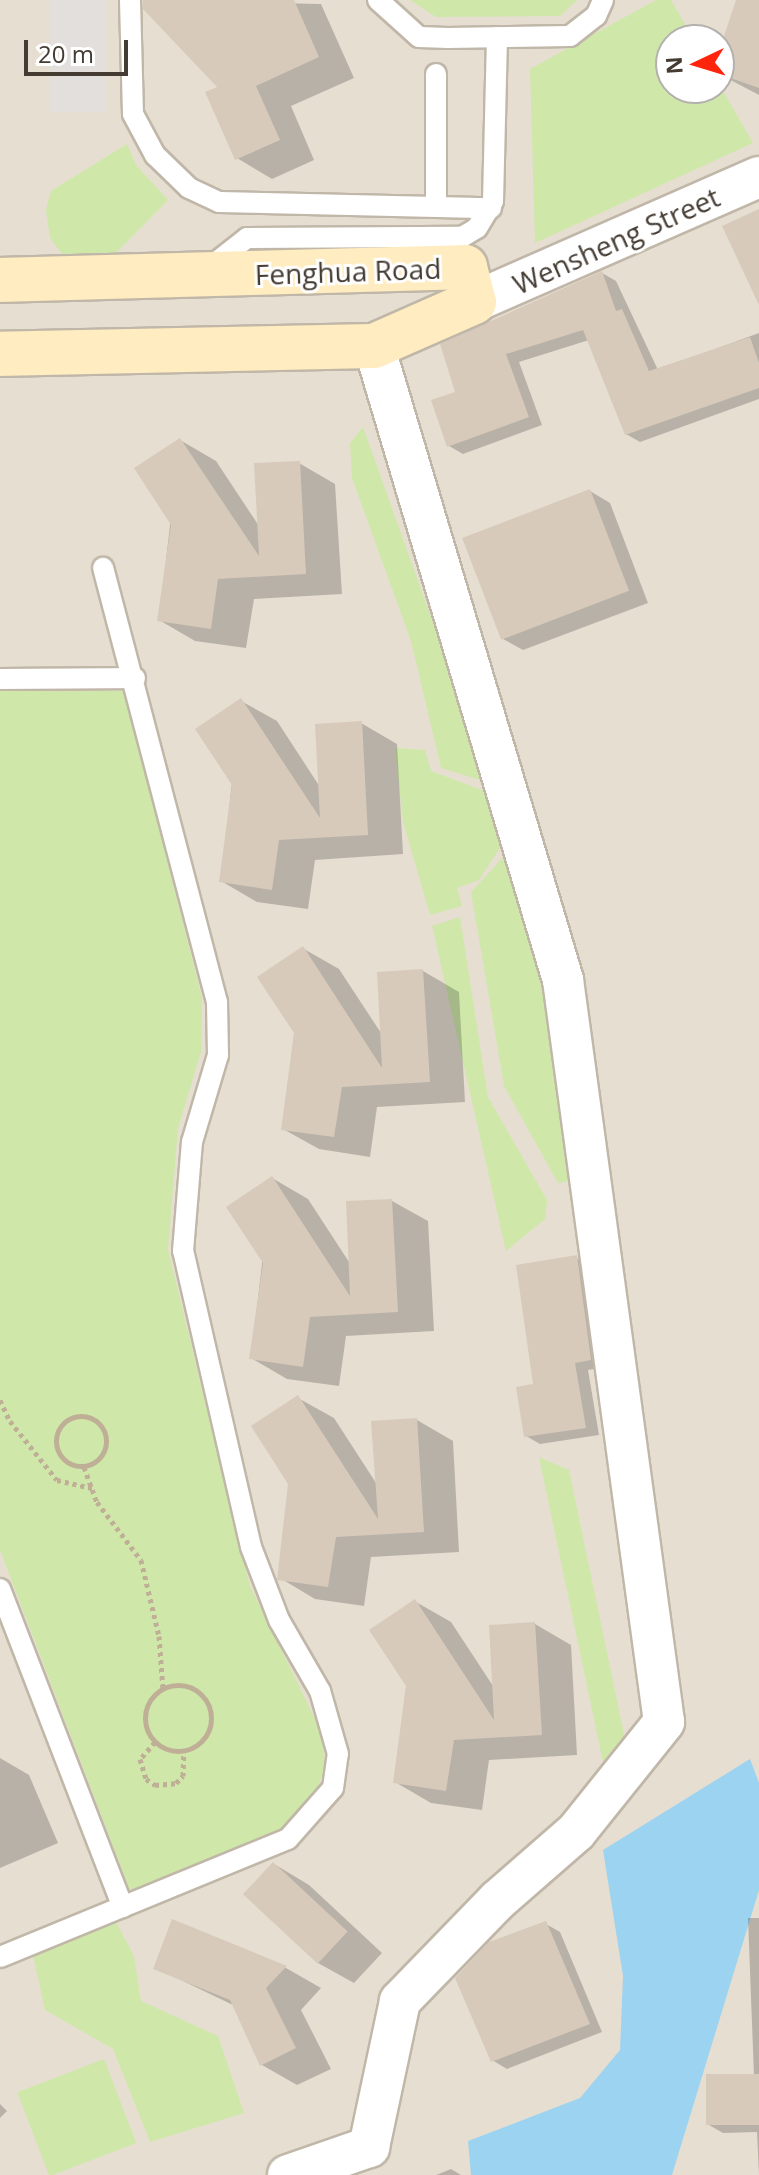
<!DOCTYPE html>
<style>
body{margin:0}
#map{position:relative;width:759px;height:2175px;overflow:hidden;background:#f2ede3;font-family:"Open Sans",sans-serif}
div>[style]{position:absolute}
.residential>*{inset:0;background:#e6ded1}
.green>*{inset:0;background:#cfe8aa;transform-origin:0 0}
.parking>*{inset:0;background:#e2dfdc;transform-origin:0 0}
.water>*{inset:0;background:#9cd3f1}
.shadow>*{inset:0;background:#0003}
.building>*{inset:0;background:#d7cabb;transform-origin:0 0}
.path>*{height:5px;margin-top:-2.5px;transform-origin:0;background:repeating-linear-gradient(90deg,#bfaf96 0 4px,transparent 0 8px)}
.path>.ring{margin:-2.5px;padding:0;box-sizing:content-box;background:none;border:5px solid #bfaf96;border-radius:50%}
.roads{filter:drop-shadow(2px 0 #c0b7a8) drop-shadow(-2px 0 #c0b7a8) drop-shadow(0 2px #c0b7a8) drop-shadow(0 -2px #c0b7a8)}
.lane>*{height:20px;margin:-10px;padding:0 10px;transform-origin:10px;border-radius:10px;background:#fff}
.street>*{height:40px;margin:-20px;padding:0 20px;transform-origin:20px;border-radius:20px;background:#fff}
.secondary>*{height:44px;margin:-22px;padding:0 22px;transform-origin:22px;border-radius:22px;background:#ffecc0}
span{translate:-50% -50%;white-space:nowrap;text-align:center;line-height:1.15;-webkit-text-stroke:6px #fff;paint-order:stroke}
.street-label{font-size:28px;color:#443c33}
.north{position:absolute;left:655px;top:24px;width:80px;height:80px;box-sizing:border-box;background:#fff;border:2px solid #b4b1ad;border-radius:50%;rotate:266deg;font-size:22px;font-weight:700;line-height:32px;text-align:center;color:#443c33}
.north::after{content:'';display:block;margin:auto;width:28px;height:36px;background:#ff250d;clip-path:polygon(50% 0,100% 100%,50% 72%,0 100%)}
.scale{position:absolute;left:24px;top:40px;width:104px;height:36px;box-sizing:border-box;border:4px solid #443c33;border-top:0;padding-left:10px;font-size:24px;line-height:28px;white-space:nowrap;color:#443c33;-webkit-text-stroke:6px #fff;paint-order:stroke}
</style>
<div id="map">
<div class="residential">
<div style="clip-path:polygon(evenodd,0 0,759px 0,759px 2175px,0 2175px,0 0,671px 40px,719px 40px,719px 88px,671px 88px,671px 40px)"></div>
</div>
<div class="green">
<div style="clip-path:polygon(410px 0,577px 0,560px 16px,436px 17px)"></div>
<div style="clip-path:polygon(656px 0,671px 0,694px 40px,671px 40px,671px 88px,719px 88px,719px 84px,753px 143px,535px 243px,530px 69px)"></div>
<div style="clip-path:polygon(127px 144px,136px 165px,168px 200px,103px 266px,72px 267px,50px 238px,46px 210px,51px 191px)"></div>
<div style="clip-path:polygon(363px 427px,490px 783px,441px 768px,411px 641px,352px 478px,350px 443px)"></div>
<div style="clip-path:polygon(0 691px,124px 691px,202px 998px,201px 1052px,178px 1128px,168px 1250px,250px 1586px,321px 1731px,326px 1768px,315px 1793px,285px 1831px,130px 1891px,0 1550px)"></div>
<div style="clip-path:polygon(395px 748px,425px 750px,431px 771px,490px 793px,503px 843px,479px 880px,457px 888px,462px 906px,430px 915px,403px 822px)"></div>
<div style="clip-path:polygon(506px 854px,555px 1011px,570px 1181px,558px 1183px,504px 1086px,471px 892px)"></div>
<div style="clip-path:polygon(460px 917px,488px 1097px,547px 1200px,545px 1219px,506px 1251px,432px 926px)"></div>
<div style="clip-path:polygon(539px 1457px,569px 1470px,624px 1734px,625px 1751px,604px 1767px)"></div>
<div style="clip-path:polygon(116px 1922px,134px 1956px,141px 2001px,218px 2036px,244px 2113px,150px 2142px,113px 2049px,45px 2010px,33px 1955px)"></div>
<div style="left:104px;top:2059px;width:90px;height:93px;rotate:69deg"></div>
</div>
<div class="parking">
<div style="left:50px;top:0;width:56px;height:112px"></div>
</div>
<div class="water">
<div style="clip-path:polygon(750px 1759px,759px 1783px,759px 1890px,672px 2175px,471px 2175px,468px 2141px,580px 2098px,620px 2050px,623px 1976px,603px 1850px)"></div>
</div>
<div class="shadow">
<div style="clip-path:polygon(155px 0,321px 4px,354px 78px,291px 106px,314px 160px,272px 179px,237px 158px,220px 88px)"></div>
<div style="clip-path:polygon(738px 0,759px 0,759px 95px,719px 74px,719px 58px)"></div>
<div style="clip-path:polygon(602px 273px,616px 281px,658px 370px,759px 333px,759px 399px,640px 442px,626px 434px,589px 340px,519px 362px,542px 425px,463px 454px,449px 446px,458px 393px)"></div>
<div style="clip-path:polygon(180px 440px,216px 461px,259px 526px,299px 463px,335px 484px,342px 594px,254px 599px,246px 648px,195px 641px,159px 620px)"></div>
<div style="clip-path:polygon(590px 491px,610px 503px,648px 603px,523px 650px,503px 639px)"></div>
<div style="clip-path:polygon(241px 701px,277px 721px,320px 787px,361px 723px,397px 744px,403px 854px,315px 860px,308px 909px,257px 902px,221px 881px)"></div>
<div style="clip-path:polygon(304px 949px,339px 969px,383px 1036px,423px 971px,459px 992px,465px 1102px,377px 1107px,370px 1157px,319px 1149px,283px 1129px)"></div>
<div style="clip-path:polygon(272px 1178px,308px 1199px,351px 1265px,392px 1201px,428px 1221px,434px 1331px,346px 1336px,339px 1386px,287px 1379px,251px 1358px)"></div>
<div style="clip-path:polygon(576px 1258px,590px 1266px,605px 1367px,588px 1370px,599px 1435px,540px 1444px,526px 1436px,536px 1386px)"></div>
<div style="clip-path:polygon(298px 1398px,334px 1418px,378px 1486px,417px 1420px,453px 1441px,459px 1552px,371px 1557px,364px 1606px,315px 1599px,280px 1578px)"></div>
<div style="clip-path:polygon(416px 1602px,451px 1622px,495px 1689px,535px 1624px,571px 1645px,577px 1755px,489px 1760px,482px 1810px,431px 1803px,395px 1782px)"></div>
<div style="clip-path:polygon(0 1758px,29px 1775px,58px 1843px,0 1868px)"></div>
<div style="clip-path:polygon(274px 1864px,309px 1885px,382px 1953px,354px 1983px,318px 1963px,246px 1894px)"></div>
<div style="clip-path:polygon(748px 1918px,759px 1918px,759px 2175px,757px 2132px,723px 2133px,709px 2125px,754px 2076px)"></div>
<div style="clip-path:polygon(174px 1922px,286px 1968px,321px 1988px,301px 2010px,331px 2069px,297px 2085px,262px 2065px,235px 2006px,156px 1968px)"></div>
<div style="clip-path:polygon(546px 1924px,560px 1932px,602px 2032px,507px 2069px,492px 2060px)"></div>
<div style="clip-path:polygon(0 2104px,7px 2111px,0 2118px)"></div>
<div style="clip-path:polygon(451px 2169px,461px 2175px,436px 2175px)"></div>
</div>
<div class="building">
<div style="clip-path:polygon(143px 0,294px 0,319px 57px,256px 86px,280px 140px,235px 160px,205px 92px,217px 87px,143px 9px)"></div>
<div style="clip-path:polygon(736px 0,759px 0,759px 88px,719px 74px,719px 51px)"></div>
<div style="clip-path:polygon(759px 209px,759px 305px,722px 226px)"></div>
<div style="clip-path:polygon(602px 271px,616px 311px,622px 309px,649px 371px,750px 337px,759px 363px,759px 388px,625px 435px,583px 330px,506px 354px,529px 417px,447px 447px,431px 400px,455px 392px,440px 344px)"></div>
<div style="clip-path:polygon(180px 438px,259px 556px,254px 463px,300px 461px,306px 574px,218px 579px,211px 629px,157px 621px,171px 525px,134px 468px)"></div>
<div style="left:590px;top:489px;width:109px;height:137px;rotate:69deg"></div>
<div style="clip-path:polygon(241px 698px,320px 818px,315px 724px,362px 721px,368px 835px,279px 840px,272px 890px,219px 882px,232px 785px,195px 729px)"></div>
<div style="clip-path:polygon(303px 946px,382px 1068px,377px 972px,423px 969px,430px 1082px,342px 1087px,334px 1137px,281px 1130px,294px 1033px,257px 977px)"></div>
<div style="clip-path:polygon(272px 1176px,350px 1296px,346px 1201px,392px 1199px,398px 1312px,310px 1317px,303px 1367px,249px 1359px,263px 1263px,226px 1207px)"></div>
<div style="clip-path:polygon(577px 1255px,591px 1360px,575px 1363px,586px 1428px,524px 1437px,516px 1387px,533px 1384px,516px 1265px)"></div>
<div style="clip-path:polygon(298px 1395px,378px 1519px,371px 1421px,417px 1418px,424px 1532px,336px 1537px,328px 1587px,277px 1580px,288px 1484px,251px 1426px)"></div>
<div style="clip-path:polygon(415px 1599px,494px 1720px,489px 1625px,535px 1622px,542px 1735px,454px 1740px,446px 1791px,393px 1783px,406px 1686px,369px 1630px)"></div>
<div style="left:273px;top:1862px;width:102px;height:44px;rotate:43deg"></div>
<div style="clip-path:polygon(172px 1919px,287px 1966px,266px 1988px,296px 2048px,260px 2066px,230px 2000px,153px 1969px)"></div>
<div style="clip-path:polygon(546px 1921px,590px 2024px,491px 2062px,455px 1978px,489px 1942px)"></div>
<div style="left:759px;top:2074px;width:51px;height:53px;rotate:90deg"></div>
</div>
<div class="path">
<div style="left:0;top:1400px;width:23px;rotate:65deg"></div>
<div style="left:10px;top:1421px;width:75px;rotate:51.5deg"></div>
<div style="left:57px;top:1480px;width:36px;rotate:13deg"></div>
<div class="ring" style="left:56px;top:1416px;width:45px;height:45px"></div>
<div style="left:84px;top:1467px;width:37px;rotate:70deg"></div>
<div style="left:97px;top:1502px;width:73px;rotate:52.8deg"></div>
<div style="left:141px;top:1560px;width:78px;rotate:76.7deg"></div>
<div style="left:159px;top:1636px;width:54px;rotate:85.8deg"></div>
<div class="ring" style="left:145px;top:1685px;width:61px;height:61px"></div>
<div style="left:155px;top:1742px;width:23px;rotate:131deg"></div>
<div style="left:140px;top:1759px;width:21px;rotate:73deg"></div>
<div style="left:146px;top:1779px;width:11px;rotate:34deg"></div>
<div style="left:155px;top:1785px;width:21px;rotate:-5deg"></div>
<div style="left:176px;top:1783px;width:10px;rotate:-45deg"></div>
<div style="left:183px;top:1776px;width:25px;rotate:-88deg"></div>
</div>
<div class="roads">
<div class="lane">
<div style="left:130px;top:0;width:114px;rotate:88.5deg"></div>
<div style="left:133px;top:114px;width:47px;rotate:61.8deg"></div>
<div style="left:155px;top:155px;width:47px;rotate:44.1deg"></div>
<div style="left:189px;top:188px;width:33px;rotate:25deg"></div>
<div style="left:219px;top:202px;width:272px;rotate:1.3deg"></div>
<div style="left:378px;top:0;width:55px;rotate:42.1deg"></div>
<div style="left:419px;top:37px;width:29px;rotate:2deg"></div>
<div style="left:448px;top:38px;width:122px;rotate:-0.9deg"></div>
<div style="left:570px;top:36px;width:33px;rotate:-38deg"></div>
<div style="left:596px;top:16px;width:17px;rotate:-66deg"></div>
<div style="left:436px;top:206px;width:132px;rotate:-90deg"></div>
<div style="left:210px;top:267px;width:47px;rotate:-38.1deg"></div>
<div style="left:247px;top:238px;width:215px;rotate:-0.3deg"></div>
<div style="left:462px;top:237px;width:17px;rotate:-31deg"></div>
<div style="left:477px;top:228px;width:31px;rotate:-59deg"></div>
<div style="left:493px;top:201px;width:164px;rotate:-88.6deg"></div>
<div style="left:0;top:679px;width:135px;rotate:-0.4deg"></div>
<div style="left:0;top:1589px;width:341px;rotate:68.9deg"></div>
<div style="left:0;top:1957px;width:311px;rotate:-22.3deg"></div>
<div style="left:288px;top:1839px;width:68px;rotate:-48.6deg"></div>
<div style="left:333px;top:1788px;width:34px;rotate:-82deg"></div>
<div style="left:338px;top:1754px;width:66px;rotate:-105.9deg"></div>
<div style="left:320px;top:1691px;width:82px;rotate:-120deg"></div>
<div style="left:279px;top:1620px;width:78px;rotate:-111deg"></div>
<div style="left:251px;top:1547px;width:304px;rotate:-102.9deg"></div>
<div style="left:183px;top:1251px;width:109px;rotate:-85.3deg"></div>
<div style="left:192px;top:1142px;width:91px;rotate:-73.4deg"></div>
<div style="left:218px;top:1055px;width:53px;rotate:-91.1deg"></div>
<div style="left:217px;top:1002px;width:449px;rotate:-104.7deg"></div>
</div>
<div class="street">
<div style="left:474px;top:302px;width:311px;rotate:-23.7deg"></div>
<div style="left:288px;top:2175px;width:86px;rotate:-19.1deg"></div>
<div style="left:369px;top:2147px;width:149px;rotate:-78deg"></div>
<div style="left:400px;top:2001px;width:141px;rotate:-45.9deg"></div>
<div style="left:498px;top:1900px;width:103px;rotate:-41.1deg"></div>
<div style="left:576px;top:1832px;width:141px;rotate:-51.3deg"></div>
<div style="left:664px;top:1722px;width:749px;rotate:-97.75deg"></div>
<div style="left:563px;top:980px;width:662px;rotate:-106.6deg"></div>
</div>
<div class="secondary">
<div style="left:0;top:280px;width:465px;rotate:-1.6deg"></div>
<div style="left:465px;top:267px;width:36px;rotate:76deg"></div>
<div style="left:474px;top:302px;width:109px;rotate:156.3deg"></div>
<div style="left:374px;top:346px;width:374px;rotate:178.8deg"></div>
</div>
</div>
<div class="street-label">
<span style="left:616px;top:240px;rotate:-24deg">Wensheng Street</span>
<span style="left:348px;top:271px;rotate:-2deg">Fenghua Road</span>
</div>
<div class="north">N</div>
<div class="scale">20 m</div>
</div>
